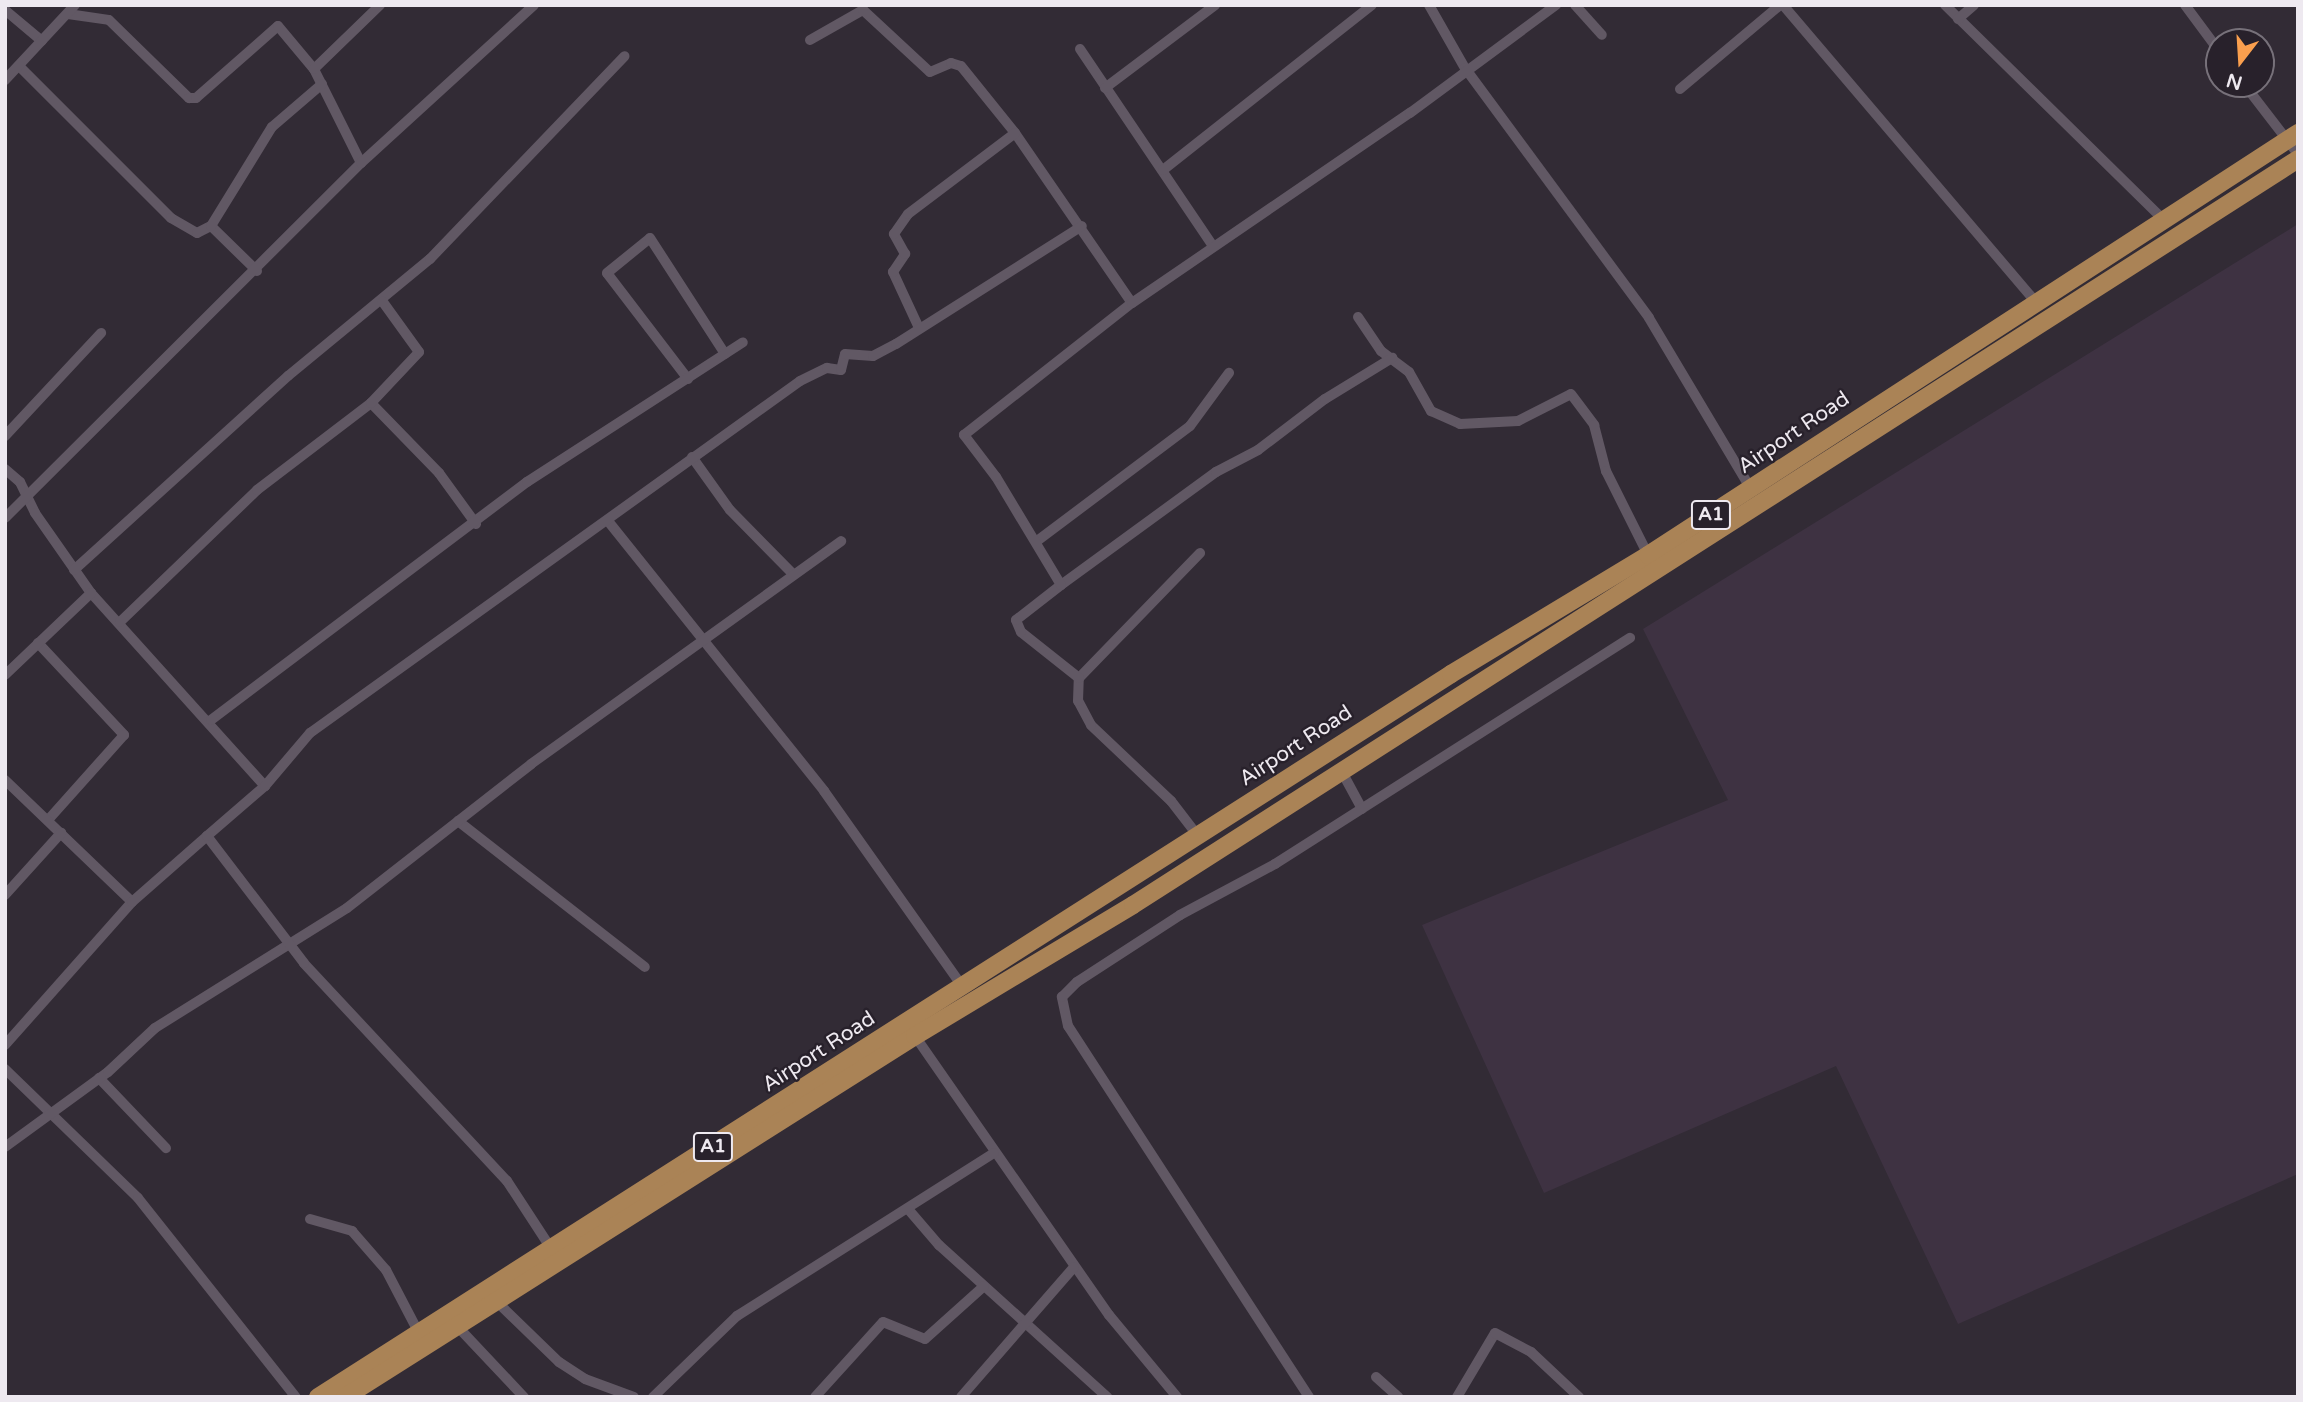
<!DOCTYPE html>
<style>
body{margin:0}
#map{position:relative;width:2303px;height:1402px;overflow:hidden;background:#322b35;font-family:"Varela Round",sans-serif}
div>[style]{position:absolute}
.built>*{inset:0;background:#3e3242}
.minor>*{height:10px;margin:-5px;padding:0 5px;transform-origin:5px;border-radius:5px;background:#615864}
.trunk>*{height:18px;margin:-9px;padding:0 9px;transform-origin:9px;border-radius:9px;background:#aa8356}
span{translate:-50% -50%;white-space:nowrap;text-align:center;line-height:1.15;-webkit-text-stroke:5px #28212b;paint-order:stroke}
.shield-label span{padding:2px 5px;background:#28212b;border:2px solid;border-radius:5px;-webkit-text-stroke-width:0}
.shield-label{font-size:19px;color:#eee9f0;font-weight:700}
.street-label{font-size:21px;color:#eee9f0}
.frame{position:absolute;inset:0;border:7px solid #eee9f0;pointer-events:none}
.north{position:absolute;left:2205px;top:28px;width:70px;height:70px;box-sizing:border-box;background:#28212b;border:2px solid #77717a;border-radius:50%;rotate:197deg;font-size:19px;font-weight:700;line-height:28px;text-align:center;color:#eee9f0}
.north::after{content:'';display:block;margin:auto;width:24px;height:32px;background:#fa9f4e;clip-path:polygon(50% 0,100% 100%,50% 72%,0 100%)}
</style>
<div id="map">
<div class="built">
<div style="clip-path:polygon(2298px 224px,2298px 1174px,1958px 1324px,1836px 1066px,1544px 1193px,1422px 925px,1728px 800px,1643px 629px)"></div>
</div>
<div class="minor">
<div style="left:1429px;top:5px;width:73px;rotate:60.3deg"></div>
<div style="left:1465px;top:68px;width:310px;rotate:53.6deg"></div>
<div style="left:1649px;top:318px;width:199px;rotate:59.2deg"></div>
<div style="left:1575px;top:5px;width:40px;rotate:48deg"></div>
<div style="left:1783px;top:5px;width:389px;rotate:49.6deg"></div>
<div style="left:1945px;top:5px;width:305px;rotate:44.5deg"></div>
<div style="left:2185px;top:5px;width:57px;rotate:53.5deg"></div>
<div style="left:5px;top:10px;width:48px;rotate:40deg"></div>
<div style="left:68px;top:14px;width:41px;rotate:8.3deg"></div>
<div style="left:109px;top:20px;width:112px;rotate:44.3deg"></div>
<div style="left:189px;top:98px;width:7px"></div>
<div style="left:196px;top:98px;width:109px;rotate:-41.3deg"></div>
<div style="left:278px;top:26px;width:56px;rotate:50.1deg"></div>
<div style="left:1958px;top:19px;width:21px;rotate:-41deg"></div>
<div style="left:810px;top:40px;width:61px;rotate:-29.5deg"></div>
<div style="left:863px;top:10px;width:91px;rotate:42.8deg"></div>
<div style="left:930px;top:72px;width:23px;rotate:-23deg"></div>
<div style="left:951px;top:63px;width:10px;rotate:17deg"></div>
<div style="left:961px;top:66px;width:86px;rotate:51.1deg"></div>
<div style="left:1015px;top:133px;width:206px;rotate:55.5deg"></div>
<div style="left:1080px;top:49px;width:238px;rotate:56deg"></div>
<div style="left:19px;top:66px;width:215px;rotate:45deg"></div>
<div style="left:171px;top:218px;width:30px;rotate:30deg"></div>
<div style="left:197px;top:233px;width:16px;rotate:-27deg"></div>
<div style="left:5px;top:80px;width:103px;rotate:-47deg"></div>
<div style="left:2244px;top:84px;width:88px;rotate:52.4deg"></div>
<div style="left:1105px;top:88px;width:138px;rotate:-37deg"></div>
<div style="left:1680px;top:89px;width:131px;rotate:-40deg"></div>
<div style="left:361px;top:163px;width:105px;rotate:-116.6deg"></div>
<div style="left:314px;top:69px;width:92px;rotate:-44.1deg"></div>
<div style="left:1163px;top:170px;width:266px;rotate:-38.3deg"></div>
<div style="left:257px;top:271px;width:64px;rotate:-135.6deg"></div>
<div style="left:211px;top:226px;width:116px;rotate:-58.4deg"></div>
<div style="left:272px;top:127px;width:66px;rotate:-40.7deg"></div>
<div style="left:1358px;top:317px;width:41px;rotate:55.9deg"></div>
<div style="left:1381px;top:351px;width:35px;rotate:37deg"></div>
<div style="left:1409px;top:372px;width:45px;rotate:60.6deg"></div>
<div style="left:1431px;top:411px;width:32px;rotate:24deg"></div>
<div style="left:1460px;top:424px;width:58px;rotate:-3deg"></div>
<div style="left:1518px;top:421px;width:59px;rotate:-27deg"></div>
<div style="left:1571px;top:394px;width:39px;rotate:53deg"></div>
<div style="left:1594px;top:425px;width:48px;rotate:75.4deg"></div>
<div style="left:1606px;top:471px;width:94px;rotate:63.4deg"></div>
<div style="left:919px;top:328px;width:62px;rotate:-114.9deg"></div>
<div style="left:893px;top:272px;width:22px;rotate:-56deg"></div>
<div style="left:905px;top:254px;width:23px;rotate:-119deg"></div>
<div style="left:894px;top:234px;width:24px;rotate:-55deg"></div>
<div style="left:908px;top:214px;width:134px;rotate:-37.1deg"></div>
<div style="left:688px;top:379px;width:133px;rotate:-127.4deg"></div>
<div style="left:607px;top:273px;width:55px;rotate:-39.1deg"></div>
<div style="left:650px;top:238px;width:138px;rotate:57.1deg"></div>
<div style="left:371px;top:403px;width:98px;rotate:45.8deg"></div>
<div style="left:439px;top:473px;width:63px;rotate:54deg"></div>
<div style="left:5px;top:436px;width:141px;rotate:-47deg"></div>
<div style="left:692px;top:457px;width:65px;rotate:54.4deg"></div>
<div style="left:730px;top:510px;width:87px;rotate:45.5deg"></div>
<div style="left:5px;top:469px;width:20px;rotate:41deg"></div>
<div style="left:20px;top:482px;width:34px;rotate:64deg"></div>
<div style="left:35px;top:513px;width:98px;rotate:55deg"></div>
<div style="left:91px;top:593px;width:260px;rotate:48deg"></div>
<div style="left:5px;top:518px;width:503px;rotate:-44.92deg"></div>
<div style="left:361px;top:163px;width:234px;rotate:-42.4deg"></div>
<div style="left:608px;top:521px;width:346px;rotate:51.3deg"></div>
<div style="left:824px;top:791px;width:240px;rotate:54.7deg"></div>
<div style="left:1037px;top:541px;width:191px;rotate:-36.9deg"></div>
<div style="left:1190px;top:426px;width:66px;rotate:-53.7deg"></div>
<div style="left:74px;top:570px;width:289px;rotate:-42.2deg"></div>
<div style="left:288px;top:376px;width:184px;rotate:-39.5deg"></div>
<div style="left:430px;top:259px;width:281px;rotate:-46.2deg"></div>
<div style="left:1061px;top:585px;width:192px;rotate:-36.1deg"></div>
<div style="left:1216px;top:472px;width:47px;rotate:-27.6deg"></div>
<div style="left:1258px;top:450px;width:84px;rotate:-37.3deg"></div>
<div style="left:1325px;top:399px;width:79px;rotate:-31.5deg"></div>
<div style="left:120px;top:622px;width:190px;rotate:-43.9deg"></div>
<div style="left:257px;top:490px;width:143px;rotate:-37.3deg"></div>
<div style="left:371px;top:403px;width:70px;rotate:-46.7deg"></div>
<div style="left:419px;top:352px;width:62px;rotate:-125.8deg"></div>
<div style="left:38px;top:643px;width:126px;rotate:46.9deg"></div>
<div style="left:124px;top:735px;width:114px;rotate:131.8deg"></div>
<div style="left:5px;top:675px;width:119px;rotate:-43.6deg"></div>
<div style="left:1079px;top:678px;width:174px;rotate:-45.9deg"></div>
<div style="left:211px;top:720px;width:396px;rotate:-37deg"></div>
<div style="left:527px;top:482px;width:257px;rotate:-32.9deg"></div>
<div style="left:1342px;top:772px;width:42px;rotate:61.6deg"></div>
<div style="left:5px;top:780px;width:176px;rotate:43.8deg"></div>
<div style="left:458px;top:821px;width:237px;rotate:38deg"></div>
<div style="left:1198px;top:836px;width:44px;rotate:-127.6deg"></div>
<div style="left:1171px;top:801px;width:110px;rotate:-136.5deg"></div>
<div style="left:1091px;top:725px;width:27px;rotate:-118deg"></div>
<div style="left:1078px;top:701px;width:23px;rotate:-88deg"></div>
<div style="left:1079px;top:678px;width:74px;rotate:-141.6deg"></div>
<div style="left:1021px;top:632px;width:13px;rotate:-113deg"></div>
<div style="left:1016px;top:620px;width:57px;rotate:-37.9deg"></div>
<div style="left:1061px;top:585px;width:126px;rotate:-121deg"></div>
<div style="left:996px;top:477px;width:53px;rotate:-127.3deg"></div>
<div style="left:964px;top:435px;width:214px;rotate:-38.2deg"></div>
<div style="left:1132px;top:303px;width:337px;rotate:-34.4deg"></div>
<div style="left:1410px;top:113px;width:182px;rotate:-36.5deg"></div>
<div style="left:5px;top:895px;width:84px;rotate:-47.9deg"></div>
<div style="left:915px;top:1036px;width:340px;rotate:55.2deg"></div>
<div style="left:1109px;top:1315px;width:107px;rotate:50.3deg"></div>
<div style="left:5px;top:1045px;width:191px;rotate:-48.4deg"></div>
<div style="left:132px;top:902px;width:100px;rotate:-41.3deg"></div>
<div style="left:5px;top:1069px;width:185px;rotate:44.1deg"></div>
<div style="left:138px;top:1198px;width:254px;rotate:51.6deg"></div>
<div style="left:99px;top:1078px;width:97px;rotate:46.3deg"></div>
<div style="left:5px;top:1147px;width:127px;rotate:-36.1deg"></div>
<div style="left:108px;top:1072px;width:64px;rotate:-43.1deg"></div>
<div style="left:155px;top:1028px;width:226px;rotate:-32deg"></div>
<div style="left:347px;top:908px;width:234px;rotate:-38deg"></div>
<div style="left:531px;top:764px;width:382px;rotate:-35.7deg"></div>
<div style="left:908px;top:1209px;width:48px;rotate:49.3deg"></div>
<div style="left:939px;top:1245px;width:227px;rotate:42.1deg"></div>
<div style="left:310px;top:1219px;width:44px;rotate:15.9deg"></div>
<div style="left:352px;top:1231px;width:52px;rotate:48.9deg"></div>
<div style="left:386px;top:1270px;width:73px;rotate:62.4deg"></div>
<div style="left:554px;top:1253px;width:86px;rotate:-123.1deg"></div>
<div style="left:507px;top:1181px;width:298px;rotate:-133deg"></div>
<div style="left:304px;top:963px;width:160px;rotate:-127.4deg"></div>
<div style="left:207px;top:836px;width:77px;rotate:-40.8deg"></div>
<div style="left:265px;top:786px;width:70px;rotate:-49.7deg"></div>
<div style="left:310px;top:733px;width:603px;rotate:-35.69deg"></div>
<div style="left:800px;top:381px;width:30px;rotate:-26deg"></div>
<div style="left:827px;top:368px;width:14px;rotate:8deg"></div>
<div style="left:841px;top:370px;width:16px;rotate:-76deg"></div>
<div style="left:845px;top:354px;width:28px;rotate:4deg"></div>
<div style="left:873px;top:356px;width:26px;rotate:-28deg"></div>
<div style="left:896px;top:344px;width:220px;rotate:-32.4deg"></div>
<div style="left:496px;top:1301px;width:88px;rotate:44.1deg"></div>
<div style="left:559px;top:1362px;width:31px;rotate:33deg"></div>
<div style="left:585px;top:1379px;width:52px;rotate:20.2deg"></div>
<div style="left:457px;top:1326px;width:98px;rotate:46.7deg"></div>
<div style="left:1376px;top:1377px;width:30px;rotate:42deg"></div>
<div style="left:653px;top:1397px;width:117px;rotate:-44deg"></div>
<div style="left:737px;top:1316px;width:304px;rotate:-32.4deg"></div>
<div style="left:815px;top:1397px;width:101px;rotate:-47.8deg"></div>
<div style="left:883px;top:1322px;width:45px;rotate:22deg"></div>
<div style="left:925px;top:1339px;width:79px;rotate:-41.9deg"></div>
<div style="left:961px;top:1397px;width:172px;rotate:-49deg"></div>
<div style="left:1309px;top:1397px;width:442px;rotate:-123deg"></div>
<div style="left:1068px;top:1026px;width:30px;rotate:-102deg"></div>
<div style="left:1062px;top:997px;width:21px;rotate:-45deg"></div>
<div style="left:1077px;top:982px;width:123px;rotate:-33deg"></div>
<div style="left:1180px;top:915px;width:108px;rotate:-28.2deg"></div>
<div style="left:1275px;top:864px;width:421px;rotate:-32.5deg"></div>
<div style="left:1457px;top:1397px;width:74px;rotate:-59.3deg"></div>
<div style="left:1495px;top:1333px;width:41px;rotate:27.8deg"></div>
<div style="left:1531px;top:1352px;width:66px;rotate:43.2deg"></div>
</div>
<div class="trunk">
<div style="left:318px;top:1397px;width:1344px;rotate:-32.54deg"></div>
<div style="left:1451px;top:674px;width:230px;rotate:-31.1deg"></div>
<div style="left:1648px;top:555px;width:775px;rotate:-32.99deg"></div>
<div style="left:345px;top:1397px;width:675px;rotate:-32.35deg"></div>
<div style="left:915px;top:1036px;width:254px;rotate:-31deg"></div>
<div style="left:1133px;top:905px;width:1383px;rotate:-32.63deg"></div>
</div>
<div class="shield-label">
<span style="left:1711px;top:515px">A1</span>
<span style="left:713px;top:1147px">A1</span>
</div>
<div class="street-label">
<span style="left:1794px;top:433px;rotate:-34deg">Airport Road</span>
<span style="left:1296px;top:746px;rotate:-33deg">Airport Road</span>
<span style="left:819px;top:1052px;rotate:-33deg">Airport Road</span>
</div>
<div class="frame"></div>
<div class="north">N</div>
</div>
